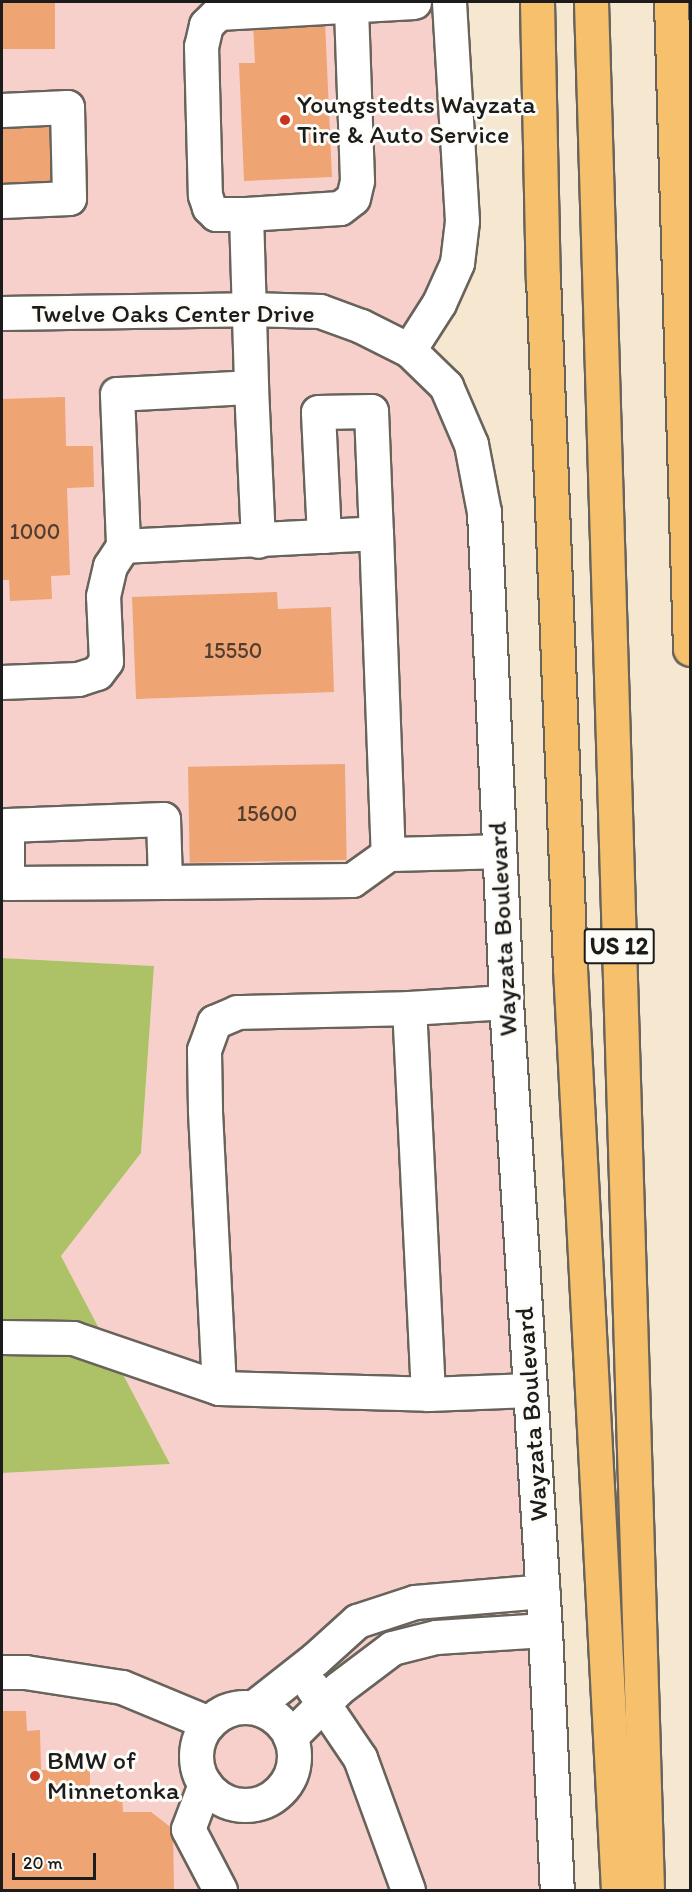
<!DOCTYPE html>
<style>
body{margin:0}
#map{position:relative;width:692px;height:1892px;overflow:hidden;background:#f6e7d1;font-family:Itim,sans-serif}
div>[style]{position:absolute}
.built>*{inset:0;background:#f7d0cc}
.green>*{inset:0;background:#adc266}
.building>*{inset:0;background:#efa473;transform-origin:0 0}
.roads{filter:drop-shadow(2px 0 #68635b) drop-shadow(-2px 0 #68635b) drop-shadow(0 2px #68635b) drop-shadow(0 -2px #68635b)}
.minor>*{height:33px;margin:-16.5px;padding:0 16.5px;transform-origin:16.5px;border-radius:16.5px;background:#fff}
.minor>.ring{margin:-16.5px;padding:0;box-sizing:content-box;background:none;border:33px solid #fff;border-radius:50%}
.highway>*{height:33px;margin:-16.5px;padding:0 16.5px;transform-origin:16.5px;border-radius:16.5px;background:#f7c06c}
.dots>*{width:16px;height:16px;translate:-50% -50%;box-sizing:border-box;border:3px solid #fdfcf7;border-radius:50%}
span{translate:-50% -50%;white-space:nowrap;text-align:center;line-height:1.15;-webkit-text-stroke:6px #fdfcf7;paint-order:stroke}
.number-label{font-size:22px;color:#513e32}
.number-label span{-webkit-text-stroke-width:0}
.shield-label span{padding:2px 4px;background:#fdfcf7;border:2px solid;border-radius:4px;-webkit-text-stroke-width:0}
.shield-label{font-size:24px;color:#1c1c1c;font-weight:700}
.poi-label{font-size:26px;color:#1c1c1c}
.left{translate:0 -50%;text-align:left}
.street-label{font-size:26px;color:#1c1c1c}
.frame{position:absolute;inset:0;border:3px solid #1c1c1c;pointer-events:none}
.scale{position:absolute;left:12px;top:1853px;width:84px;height:27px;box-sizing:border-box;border:3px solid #1c1c1c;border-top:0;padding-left:8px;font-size:18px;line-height:21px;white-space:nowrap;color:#1c1c1c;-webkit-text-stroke:4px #fdfcf7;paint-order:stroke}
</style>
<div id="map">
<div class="built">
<div style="clip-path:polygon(2px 2px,449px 2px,462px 221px,410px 350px,471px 444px,557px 1890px,2px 1890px,2px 1473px,170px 1464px,61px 1256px,141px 1153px,154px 966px,2px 958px)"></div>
</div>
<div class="green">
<div style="clip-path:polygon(2px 958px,154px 966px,141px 1153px,61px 1256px,170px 1464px,2px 1473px)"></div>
</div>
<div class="building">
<div style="left:2px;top:2px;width:53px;height:47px"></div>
<div style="clip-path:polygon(325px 22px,332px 177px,244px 181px,239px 63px,255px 63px,253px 25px)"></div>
<div style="left:56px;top:120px;width:62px;height:54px;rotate:89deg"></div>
<div style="clip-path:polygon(65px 397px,66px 446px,93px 446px,94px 487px,67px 488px,70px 575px,51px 576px,52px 599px,10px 601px,9px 580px,2px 580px,2px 399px)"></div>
<div style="clip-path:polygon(277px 592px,278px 609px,331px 607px,334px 692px,136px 699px,132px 597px)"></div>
<div style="left:345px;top:764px;width:96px;height:157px;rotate:89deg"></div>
<div style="clip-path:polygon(2px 1711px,26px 1711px,27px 1731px,40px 1730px,41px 1770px,90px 1769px,90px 1795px,122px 1794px,123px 1812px,151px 1812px,173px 1829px,174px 1890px,2px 1890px)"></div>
</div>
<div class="roads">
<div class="minor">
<div style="left:414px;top:2px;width:196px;rotate:176.8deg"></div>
<div style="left:218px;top:13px;width:17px;rotate:135deg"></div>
<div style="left:206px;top:25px;width:22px;rotate:103deg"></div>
<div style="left:201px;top:46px;width:149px;rotate:88.5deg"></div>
<div style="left:205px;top:195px;width:13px;rotate:72deg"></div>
<div style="left:209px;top:207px;width:10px;rotate:45deg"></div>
<div style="left:216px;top:214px;width:30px"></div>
<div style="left:246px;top:214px;width:173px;rotate:88.3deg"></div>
<div style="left:251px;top:387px;width:134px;rotate:177deg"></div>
<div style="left:117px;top:394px;width:152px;rotate:87.7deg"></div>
<div style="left:123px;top:546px;width:253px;rotate:-2.9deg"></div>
<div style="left:376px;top:533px;width:321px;rotate:87.9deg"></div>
<div style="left:388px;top:854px;width:111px;rotate:-1.5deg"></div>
<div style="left:449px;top:2px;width:219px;rotate:86.6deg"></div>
<div style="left:462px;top:221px;width:42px;rotate:96.8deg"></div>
<div style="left:457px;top:263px;width:44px;rotate:114.2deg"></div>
<div style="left:439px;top:303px;width:56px;rotate:122.6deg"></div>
<div style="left:409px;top:350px;width:52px;rotate:44.2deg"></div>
<div style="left:446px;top:386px;width:63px;rotate:66.7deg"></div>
<div style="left:471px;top:444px;width:69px;rotate:79.2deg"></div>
<div style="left:484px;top:512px;width:490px;rotate:87.4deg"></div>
<div style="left:506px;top:1002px;width:629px;rotate:86.45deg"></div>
<div style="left:545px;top:1630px;width:260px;rotate:87.4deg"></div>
<div style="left:2px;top:110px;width:65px;rotate:-2.6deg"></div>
<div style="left:67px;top:107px;width:91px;rotate:88.7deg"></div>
<div style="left:69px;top:198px;width:67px;rotate:177.4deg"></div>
<div style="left:246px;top:214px;width:94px;rotate:-3.7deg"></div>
<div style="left:340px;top:208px;width:16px;rotate:-38deg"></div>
<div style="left:353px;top:198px;width:18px;rotate:-77deg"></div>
<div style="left:357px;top:180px;width:175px;rotate:-92deg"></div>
<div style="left:2px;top:313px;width:246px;rotate:-0.9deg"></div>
<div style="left:248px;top:309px;width:72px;rotate:1.6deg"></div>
<div style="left:320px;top:311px;width:44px;rotate:20.1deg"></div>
<div style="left:361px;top:326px;width:54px;rotate:26.6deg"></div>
<div style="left:251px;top:387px;width:154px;rotate:87.4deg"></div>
<div style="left:324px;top:536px;width:124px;rotate:-92.8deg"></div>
<div style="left:318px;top:412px;width:53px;rotate:-1.1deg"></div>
<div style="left:371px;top:411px;width:122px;rotate:87.7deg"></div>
<div style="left:2px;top:682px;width:76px;rotate:-2.3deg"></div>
<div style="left:78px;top:679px;width:20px;rotate:-18deg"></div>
<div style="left:97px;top:673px;width:15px;rotate:-53deg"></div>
<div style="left:106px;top:661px;width:65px;rotate:-92.6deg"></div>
<div style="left:103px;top:596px;width:31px;rotate:-77deg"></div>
<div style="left:110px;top:566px;width:24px;rotate:-57deg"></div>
<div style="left:165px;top:882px;width:63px;rotate:-91.8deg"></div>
<div style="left:163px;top:819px;width:156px;rotate:177.8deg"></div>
<div style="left:7px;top:825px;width:58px;rotate:90deg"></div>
<div style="left:7px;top:883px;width:158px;rotate:-0.4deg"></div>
<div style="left:165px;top:882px;width:187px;rotate:-0.6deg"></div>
<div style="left:352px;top:880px;width:44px;rotate:-35.8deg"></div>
<div style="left:2px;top:1337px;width:71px;rotate:0.8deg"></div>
<div style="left:73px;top:1338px;width:154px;rotate:18.9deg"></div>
<div style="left:219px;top:1388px;width:209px;rotate:1.6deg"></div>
<div style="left:428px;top:1394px;width:102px;rotate:-2.2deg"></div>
<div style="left:219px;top:1388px;width:279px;rotate:-92.9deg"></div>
<div style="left:205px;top:1109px;width:59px;rotate:-91deg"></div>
<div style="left:204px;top:1050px;width:30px;rotate:-70deg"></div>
<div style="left:214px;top:1022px;width:25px;rotate:-23deg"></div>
<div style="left:237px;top:1012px;width:172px;rotate:-1.3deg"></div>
<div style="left:428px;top:1394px;width:386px;rotate:-92.8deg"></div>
<div style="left:409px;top:1008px;width:97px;rotate:-3.5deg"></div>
<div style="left:2px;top:1672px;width:23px"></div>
<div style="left:25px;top:1672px;width:98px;rotate:8.8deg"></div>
<div style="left:122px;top:1687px;width:94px;rotate:22.5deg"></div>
<div style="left:312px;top:1687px;width:86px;rotate:55.9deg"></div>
<div style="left:360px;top:1758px;width:140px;rotate:70deg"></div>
<div style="left:254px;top:1707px;width:78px;rotate:-38.2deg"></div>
<div style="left:315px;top:1659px;width:57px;rotate:-42.1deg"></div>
<div style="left:357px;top:1621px;width:61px;rotate:-18.1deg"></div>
<div style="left:415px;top:1602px;width:128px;rotate:-4.9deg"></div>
<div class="ring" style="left:196px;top:1707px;width:65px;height:65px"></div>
<div style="left:290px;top:1737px;width:69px;rotate:-45deg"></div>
<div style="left:339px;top:1688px;width:66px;rotate:-37deg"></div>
<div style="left:392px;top:1648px;width:45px;rotate:-14deg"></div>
<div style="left:436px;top:1637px;width:109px;rotate:-3.7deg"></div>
<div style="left:205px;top:1784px;width:48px;rotate:110.7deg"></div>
<div style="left:188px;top:1829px;width:69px;rotate:62.3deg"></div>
</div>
<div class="highway">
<div style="left:537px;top:2px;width:275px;rotate:88.8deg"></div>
<div style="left:543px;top:277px;width:692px;rotate:87.76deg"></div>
<div style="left:570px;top:968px;width:923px;rotate:87.02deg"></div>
<div style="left:591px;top:2px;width:1889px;rotate:88.3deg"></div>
<div style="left:671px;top:2px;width:647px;rotate:88.32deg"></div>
</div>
</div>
<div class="dots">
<div style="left:285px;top:120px;background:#c8321e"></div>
<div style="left:35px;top:1776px;background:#c8321e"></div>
</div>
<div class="number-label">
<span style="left:35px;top:532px">1000</span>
<span style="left:233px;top:651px">15550</span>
<span style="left:267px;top:814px">15600</span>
</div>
<div class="shield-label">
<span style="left:619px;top:946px">US 12</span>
</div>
<div class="poi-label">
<span class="left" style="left:297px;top:120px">Youngstedts Wayzata<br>Tire &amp; Auto Service</span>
<span class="left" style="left:47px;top:1776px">BMW of<br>Minnetonka</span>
</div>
<div class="street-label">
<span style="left:173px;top:314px">Twelve Oaks Center Drive</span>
<span style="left:503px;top:929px;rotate:-93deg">Wayzata Boulevard</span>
<span style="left:532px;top:1414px;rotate:-94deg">Wayzata Boulevard</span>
</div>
<div class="frame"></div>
<div class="scale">20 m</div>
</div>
